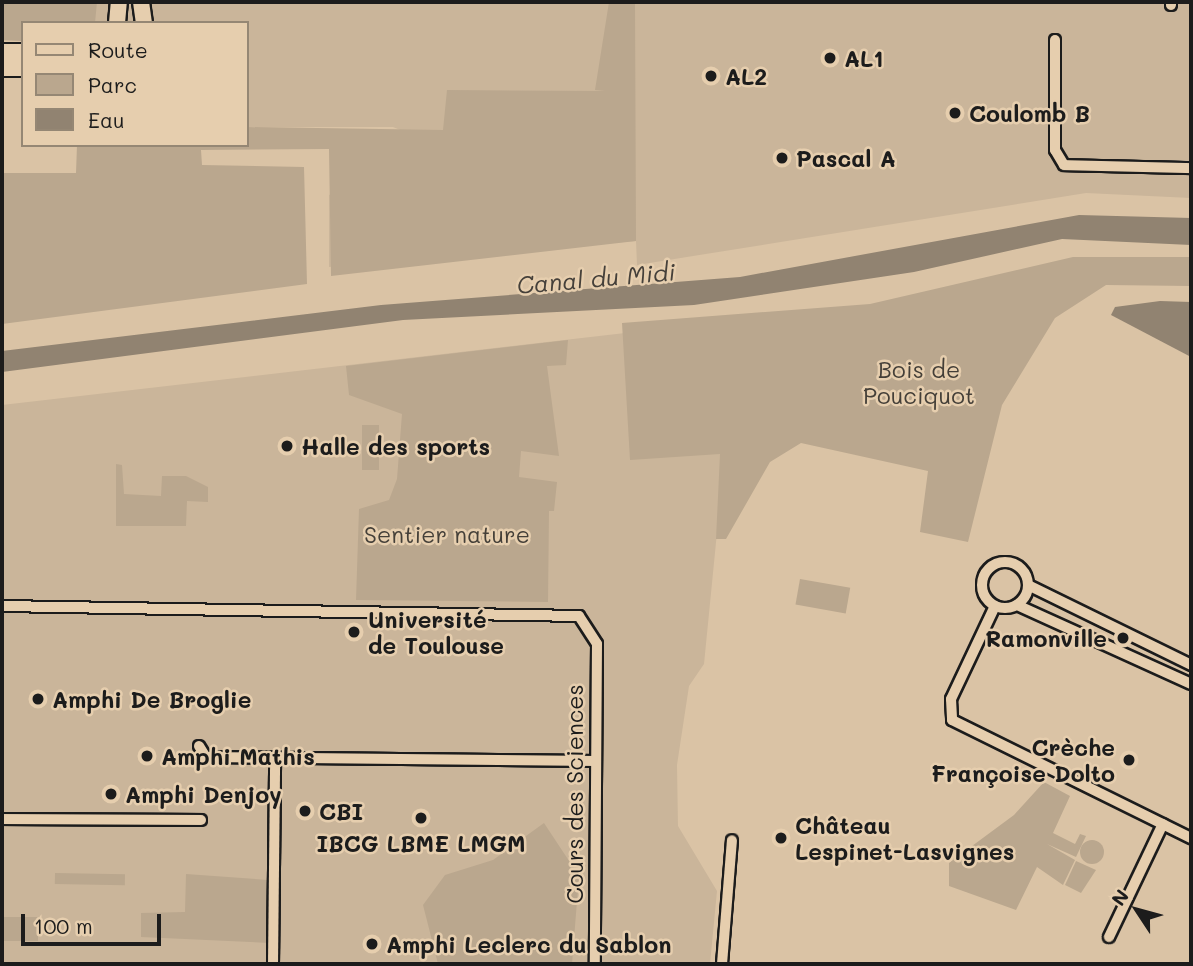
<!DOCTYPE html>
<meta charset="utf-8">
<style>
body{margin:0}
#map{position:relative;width:1193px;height:966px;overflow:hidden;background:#dac3a5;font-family:Mali,sans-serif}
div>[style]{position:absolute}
.built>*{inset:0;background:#cab59a}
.green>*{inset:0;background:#baa78e;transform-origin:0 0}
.round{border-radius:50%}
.water>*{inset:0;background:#918371}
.roads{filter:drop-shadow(2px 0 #1c1c1c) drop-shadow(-2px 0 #1c1c1c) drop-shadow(0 2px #1c1c1c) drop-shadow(0 -2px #1c1c1c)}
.street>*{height:10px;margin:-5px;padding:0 5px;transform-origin:5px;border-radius:5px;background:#e6ceae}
.street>.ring{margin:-5px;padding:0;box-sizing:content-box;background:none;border:10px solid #e6ceae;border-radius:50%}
.secondary>*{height:16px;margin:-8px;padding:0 8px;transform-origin:8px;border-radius:8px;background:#e6ceae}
.dots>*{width:19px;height:19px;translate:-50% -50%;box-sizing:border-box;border:4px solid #e6ceae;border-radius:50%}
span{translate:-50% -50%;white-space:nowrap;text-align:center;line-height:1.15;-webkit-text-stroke:5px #e6ceae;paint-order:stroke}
.poi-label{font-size:23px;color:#1c1c1c;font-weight:700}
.left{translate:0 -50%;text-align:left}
.right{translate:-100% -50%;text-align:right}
.park-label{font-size:23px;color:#443f38}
.street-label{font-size:23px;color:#1c1c1c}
.water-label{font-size:24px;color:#45403a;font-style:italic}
.frame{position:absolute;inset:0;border:4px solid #1c1c1c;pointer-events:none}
.legend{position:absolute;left:21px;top:21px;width:228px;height:126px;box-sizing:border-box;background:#e6ceae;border:2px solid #958774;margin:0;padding:9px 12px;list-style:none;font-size:21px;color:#1c1c1c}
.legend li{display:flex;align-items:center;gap:14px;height:35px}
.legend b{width:35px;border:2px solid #958774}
.north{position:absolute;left:1102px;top:875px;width:70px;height:70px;-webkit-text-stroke:5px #e6ceae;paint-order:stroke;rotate:306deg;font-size:19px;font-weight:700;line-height:28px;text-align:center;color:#1c1c1c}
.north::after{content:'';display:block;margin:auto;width:24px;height:32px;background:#1c1c1c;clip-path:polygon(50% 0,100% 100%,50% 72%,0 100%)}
.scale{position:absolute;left:21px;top:914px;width:140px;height:32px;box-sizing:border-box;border:4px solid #1c1c1c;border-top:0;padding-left:9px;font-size:21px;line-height:24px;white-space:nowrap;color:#1c1c1c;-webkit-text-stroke:5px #e6ceae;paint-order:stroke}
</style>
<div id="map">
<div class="built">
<div style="clip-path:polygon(2px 2px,1191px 2px,1191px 198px,1086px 193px,637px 265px,636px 241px,329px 267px,329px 195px,446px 149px,393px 127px,247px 127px,247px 23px,23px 23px,23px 41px,2px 40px)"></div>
<div style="clip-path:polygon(738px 320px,704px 664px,689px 686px,677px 765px,678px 826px,717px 891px,710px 964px,2px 964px,2px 405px)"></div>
</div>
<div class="green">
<div style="clip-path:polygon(2px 2px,97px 2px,95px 23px,23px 23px,23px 41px,2px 40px)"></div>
<div style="clip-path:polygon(609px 2px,635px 2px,636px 241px,331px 276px,329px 149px,201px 150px,202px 165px,304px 167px,307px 284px,2px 324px,2px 173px,76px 173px,77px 145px,247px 145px,247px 127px,443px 130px,447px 90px,605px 91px,595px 90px)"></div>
<div style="clip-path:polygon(1073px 257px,1191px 257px,1191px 286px,1106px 285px,1055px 318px,1002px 405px,968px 542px,920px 532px,928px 471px,801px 443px,770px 462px,726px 539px,716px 539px,720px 454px,630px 460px,622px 323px,870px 304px)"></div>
<div style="clip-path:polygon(568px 340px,566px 365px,547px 366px,559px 456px,521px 451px,519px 477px,557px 482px,554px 511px,549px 511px,548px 602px,356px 600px,359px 509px,389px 500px,397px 479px,402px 414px,349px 395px,346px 366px)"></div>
<div style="left:362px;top:425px;width:17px;height:45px"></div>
<div style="clip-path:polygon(116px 464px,122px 465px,124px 494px,161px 496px,162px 476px,186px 476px,208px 487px,208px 502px,187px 501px,186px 526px,116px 526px)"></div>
<div style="left:800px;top:579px;width:51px;height:26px;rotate:10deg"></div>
<div style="clip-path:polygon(1044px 782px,1070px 796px,1053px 833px,1075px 844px,1080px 834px,1086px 836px,1076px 857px,1047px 844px,1075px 860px,1063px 885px,1037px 867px,1016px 910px,949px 886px,949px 863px,1014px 815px)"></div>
<div style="clip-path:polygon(544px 823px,579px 876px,572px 964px,438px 964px,423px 905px,445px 875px,493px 860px)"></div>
<div class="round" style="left:1080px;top:840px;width:24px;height:24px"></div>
<div style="clip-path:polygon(1076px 861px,1096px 870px,1081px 893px,1065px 885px)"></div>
<div style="left:55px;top:873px;width:70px;height:11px;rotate:1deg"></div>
<div style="clip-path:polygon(186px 874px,268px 880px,271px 943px,141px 937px,141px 913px,185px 912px)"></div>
<div style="left:2px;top:917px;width:36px;height:24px"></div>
</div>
<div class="water">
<div style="clip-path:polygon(1079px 215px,1191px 218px,1191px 245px,1062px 239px,914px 272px,694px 305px,403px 320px,2px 372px,2px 351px,381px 305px,740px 277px)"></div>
<div style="clip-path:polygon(1160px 301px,1191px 302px,1191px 357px,1111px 315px,1115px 307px)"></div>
</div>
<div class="roads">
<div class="street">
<div style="left:1171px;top:5px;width:3px;rotate:-90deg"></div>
<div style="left:1055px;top:40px;width:110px;rotate:90deg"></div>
<div style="left:1055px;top:150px;width:17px;rotate:59deg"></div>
<div style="left:1064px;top:165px;width:127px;rotate:1.4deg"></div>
<div class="ring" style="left:982px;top:562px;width:36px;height:36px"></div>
<div style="left:1028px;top:585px;width:182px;rotate:26.1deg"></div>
<div style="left:1017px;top:605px;width:191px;rotate:24.4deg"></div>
<div style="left:2px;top:606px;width:577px;rotate:0.99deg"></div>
<div style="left:579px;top:616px;width:33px;rotate:57deg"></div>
<div style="left:597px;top:644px;width:320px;rotate:90.4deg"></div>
<div style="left:995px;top:606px;width:103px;rotate:115.3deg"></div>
<div style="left:951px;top:699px;width:21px;rotate:87deg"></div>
<div style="left:952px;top:720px;width:267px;rotate:26.3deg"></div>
<div style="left:199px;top:746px;width:13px;rotate:58deg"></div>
<div style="left:206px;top:757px;width:390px;rotate:0.6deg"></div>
<div style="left:2px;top:819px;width:199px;rotate:0.3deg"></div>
<div style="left:1109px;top:937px;width:125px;rotate:-64.5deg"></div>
<div style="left:273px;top:964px;width:207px;rotate:-89.4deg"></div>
<div style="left:722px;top:964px;width:124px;rotate:-85.4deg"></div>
</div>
<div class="secondary">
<div style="left:141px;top:2px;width:21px;rotate:82deg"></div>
<div style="left:117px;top:23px;width:21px;rotate:-85deg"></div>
<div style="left:2px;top:52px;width:21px"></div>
<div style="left:2px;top:68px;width:21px"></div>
</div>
</div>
<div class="dots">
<div style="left:830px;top:58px;background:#1c1c1c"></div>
<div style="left:711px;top:76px;background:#1c1c1c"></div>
<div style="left:955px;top:113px;background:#1c1c1c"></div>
<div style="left:782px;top:158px;background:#1c1c1c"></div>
<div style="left:287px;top:446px;background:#1c1c1c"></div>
<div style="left:354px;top:632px;background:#1c1c1c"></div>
<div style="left:1123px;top:638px;background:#1c1c1c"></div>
<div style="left:38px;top:699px;background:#1c1c1c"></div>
<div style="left:147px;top:756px;background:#1c1c1c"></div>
<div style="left:1129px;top:760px;background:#1c1c1c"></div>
<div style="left:111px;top:794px;background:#1c1c1c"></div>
<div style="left:305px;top:811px;background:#1c1c1c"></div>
<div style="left:421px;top:818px;background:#1c1c1c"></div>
<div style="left:781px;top:838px;background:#1c1c1c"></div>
<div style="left:372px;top:944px;background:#1c1c1c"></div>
</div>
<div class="poi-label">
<span class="left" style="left:844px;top:58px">AL1</span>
<span class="left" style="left:725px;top:76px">AL2</span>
<span class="left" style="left:969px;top:113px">Coulomb B</span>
<span class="left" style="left:796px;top:158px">Pascal A</span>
<span class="left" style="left:301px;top:446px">Halle des sports</span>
<span class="left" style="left:368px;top:632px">Université<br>de Toulouse</span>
<span class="right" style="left:1107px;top:638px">Ramonville</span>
<span class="left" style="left:52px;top:699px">Amphi De Broglie</span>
<span class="right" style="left:1115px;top:760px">Crèche<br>Françoise Dolto</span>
<span class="left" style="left:161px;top:756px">Amphi Mathis</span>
<span class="left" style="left:125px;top:794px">Amphi Denjoy</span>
<span class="left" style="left:319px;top:811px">CBI</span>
<span class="left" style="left:795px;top:838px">Château<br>Lespinet-Lasvignes</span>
<span style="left:421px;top:843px">IBCG LBME LMGM</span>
<span class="left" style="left:386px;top:944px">Amphi Leclerc du Sablon</span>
</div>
<div class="park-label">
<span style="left:919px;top:382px">Bois de<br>Pouciquot</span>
<span style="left:447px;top:534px">Sentier nature</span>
</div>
<div class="street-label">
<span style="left:574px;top:794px;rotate:-90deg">Cours des Sciences</span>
</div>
<div class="water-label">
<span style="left:596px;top:278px;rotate:-5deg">Canal du Midi</span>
</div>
<div class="frame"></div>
<ul class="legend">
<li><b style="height:9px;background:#e6ceae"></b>Route</li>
<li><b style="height:19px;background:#baa78e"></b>Parc</li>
<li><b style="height:19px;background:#918371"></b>Eau</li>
</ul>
<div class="north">N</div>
<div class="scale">100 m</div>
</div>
